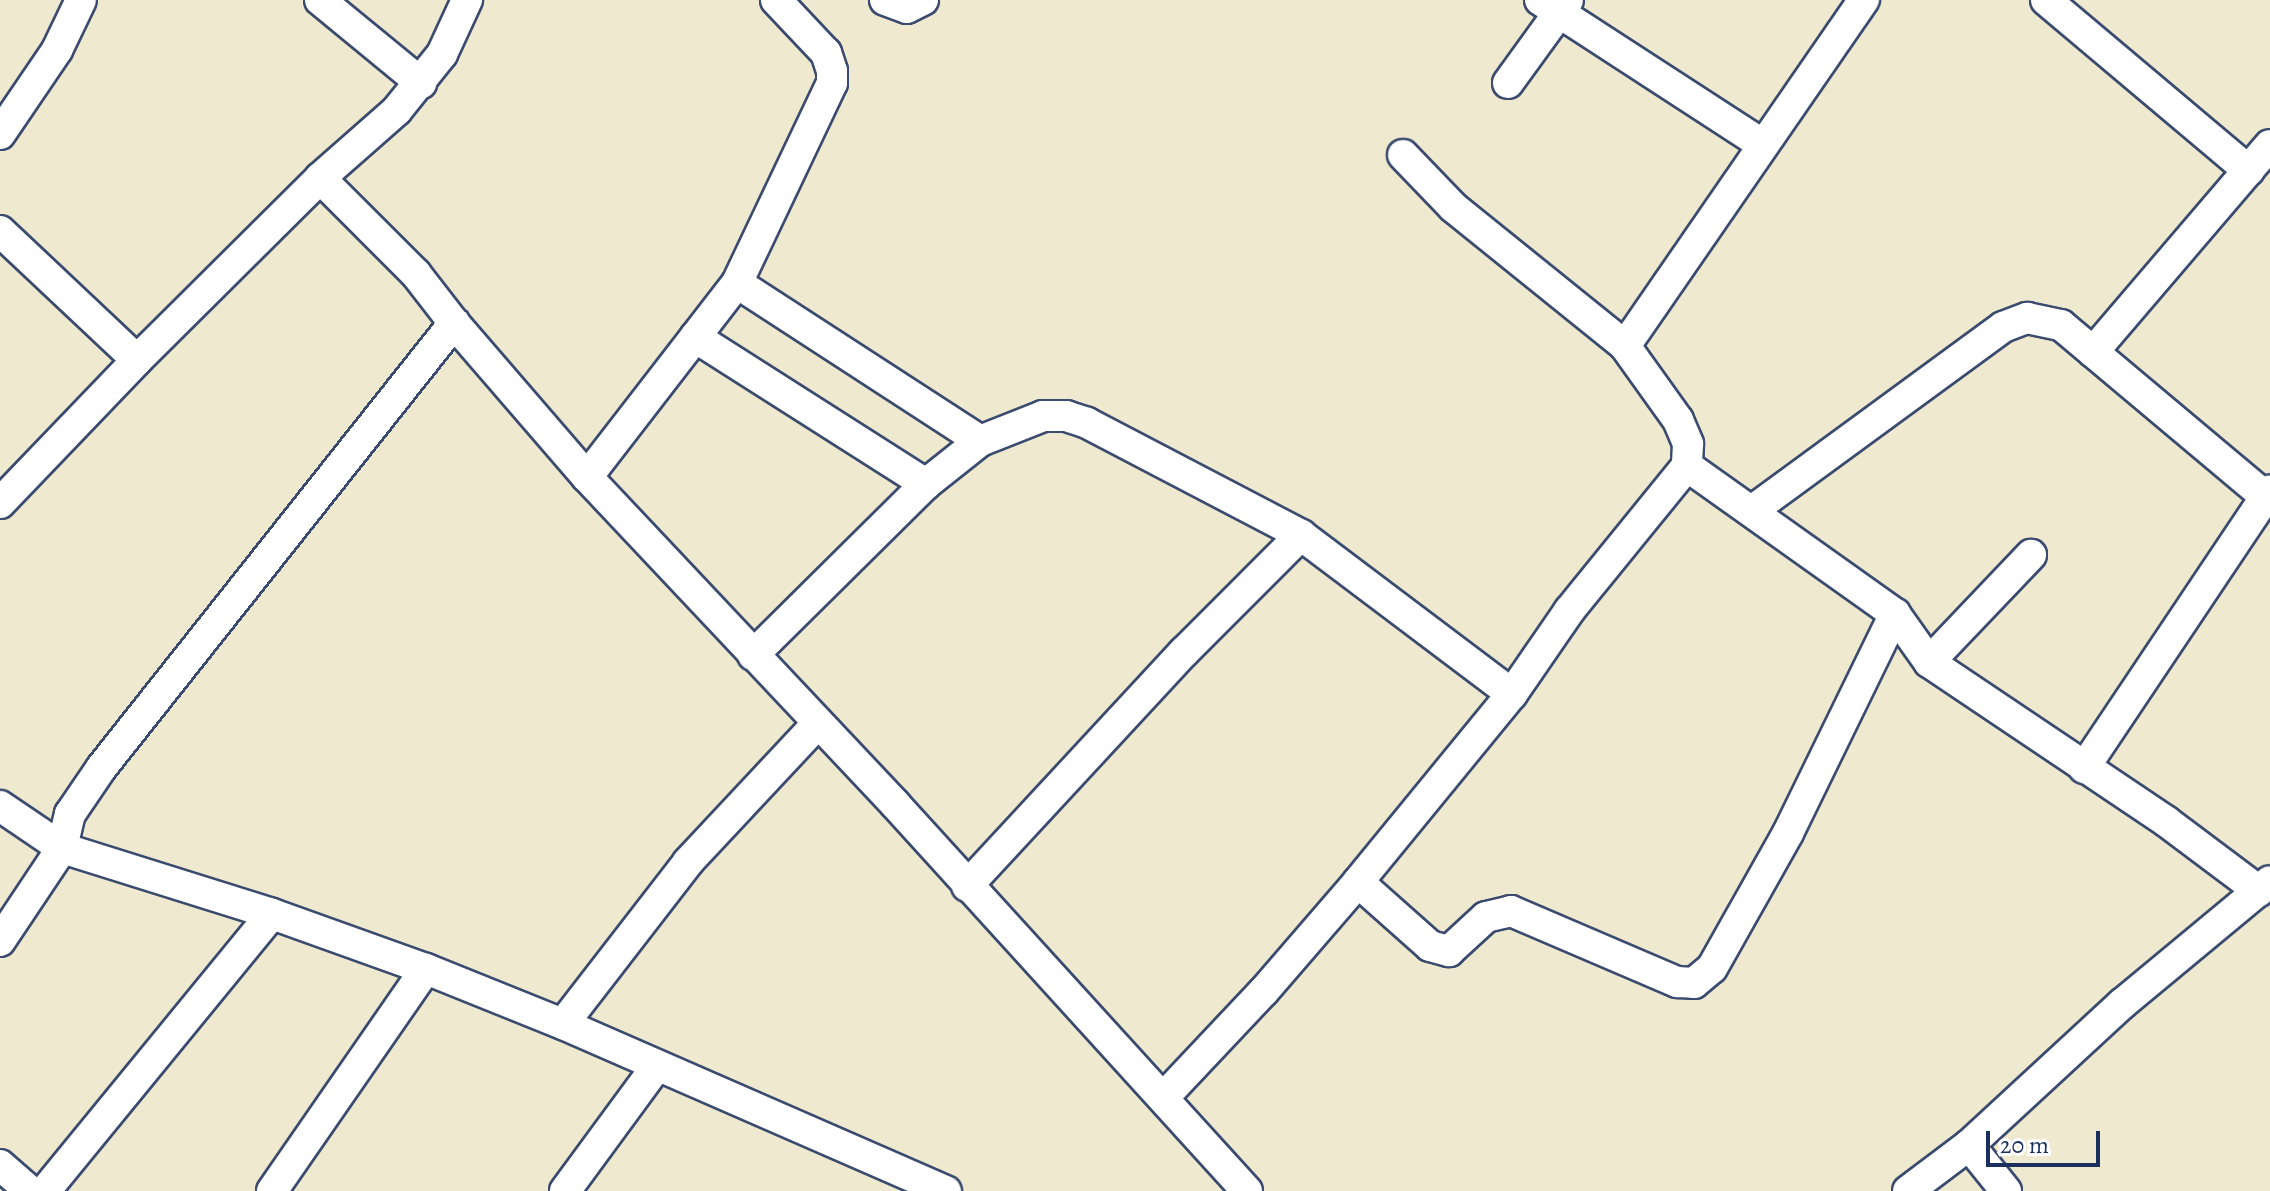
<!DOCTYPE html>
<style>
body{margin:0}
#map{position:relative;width:2270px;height:1191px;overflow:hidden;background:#eee9cf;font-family:Alegreya,serif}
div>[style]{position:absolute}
.roads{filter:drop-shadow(2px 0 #3b4b6f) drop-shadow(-2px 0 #3b4b6f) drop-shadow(0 2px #3b4b6f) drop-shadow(0 -2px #3b4b6f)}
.street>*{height:30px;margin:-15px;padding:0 15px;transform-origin:15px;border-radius:15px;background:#fff}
span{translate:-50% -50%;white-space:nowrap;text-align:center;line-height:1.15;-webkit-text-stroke:8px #fff;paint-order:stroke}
.scale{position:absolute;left:1986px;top:1131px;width:114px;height:36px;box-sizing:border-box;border:4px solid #1b2f5e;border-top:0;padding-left:10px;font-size:24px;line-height:28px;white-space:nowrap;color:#1b2f5e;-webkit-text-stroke:6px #fff;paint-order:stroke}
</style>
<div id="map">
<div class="roads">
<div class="street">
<div style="left:320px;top:0;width:131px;rotate:39.4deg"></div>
<div style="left:885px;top:0;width:23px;rotate:20deg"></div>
<div style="left:907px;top:8px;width:18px;rotate:-27deg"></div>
<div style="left:1540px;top:0;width:266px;rotate:33deg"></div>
<div style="left:2046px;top:0;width:265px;rotate:40.1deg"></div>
<div style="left:1508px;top:83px;width:102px;rotate:-54.1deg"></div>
<div style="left:0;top:134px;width:102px;rotate:-55.8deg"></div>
<div style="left:57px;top:50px;width:55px;rotate:-64.4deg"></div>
<div style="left:1403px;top:155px;width:72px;rotate:46.1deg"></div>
<div style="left:1453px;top:207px;width:221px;rotate:38.9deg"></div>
<div style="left:1625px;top:346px;width:91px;rotate:54.4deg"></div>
<div style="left:1678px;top:420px;width:26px;rotate:67deg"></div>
<div style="left:1688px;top:444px;width:22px;rotate:93deg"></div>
<div style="left:1687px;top:466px;width:255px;rotate:35.4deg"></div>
<div style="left:1895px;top:614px;width:59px;rotate:54.7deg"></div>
<div style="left:1929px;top:662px;width:287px;rotate:33.9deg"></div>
<div style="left:2167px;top:822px;width:115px;rotate:36.9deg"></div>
<div style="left:320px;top:178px;width:136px;rotate:45deg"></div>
<div style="left:416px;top:274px;width:62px;rotate:52.2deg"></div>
<div style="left:454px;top:323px;width:203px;rotate:49.2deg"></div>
<div style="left:587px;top:477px;width:449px;rotate:46.7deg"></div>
<div style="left:895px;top:804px;width:523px;rotate:47.71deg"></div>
<div style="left:0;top:231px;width:188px;rotate:43.3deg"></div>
<div style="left:737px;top:283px;width:221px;rotate:-64.6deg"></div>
<div style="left:832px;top:83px;width:12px;rotate:-90deg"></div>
<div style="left:832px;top:71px;width:19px;rotate:-108deg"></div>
<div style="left:826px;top:53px;width:73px;rotate:-133.3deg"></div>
<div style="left:695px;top:337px;width:274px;rotate:32.5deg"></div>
<div style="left:1625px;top:346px;width:421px;rotate:-55.4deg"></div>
<div style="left:2093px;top:352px;width:272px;rotate:-49.5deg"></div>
<div style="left:587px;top:477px;width:245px;rotate:-52.3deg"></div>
<div style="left:737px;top:283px;width:290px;rotate:33deg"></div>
<div style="left:980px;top:441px;width:68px;rotate:-21.6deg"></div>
<div style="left:1043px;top:416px;width:23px"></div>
<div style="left:1066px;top:416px;width:22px;rotate:18deg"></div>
<div style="left:1087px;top:423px;width:242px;rotate:27.6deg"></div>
<div style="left:1301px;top:535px;width:264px;rotate:37deg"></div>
<div style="left:0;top:503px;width:198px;rotate:-46.2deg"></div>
<div style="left:137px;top:360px;width:258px;rotate:-44.8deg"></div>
<div style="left:320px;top:178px;width:103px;rotate:-41.4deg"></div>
<div style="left:397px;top:110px;width:72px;rotate:-51.2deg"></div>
<div style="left:442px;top:54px;width:60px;rotate:-65.2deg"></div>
<div style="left:1753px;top:510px;width:310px;rotate:-36.2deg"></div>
<div style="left:2003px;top:327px;width:26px;rotate:-21deg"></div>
<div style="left:2027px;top:318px;width:35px;rotate:12deg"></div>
<div style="left:2061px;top:325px;width:266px;rotate:40deg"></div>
<div style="left:753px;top:655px;width:243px;rotate:-44.7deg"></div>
<div style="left:926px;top:484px;width:69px;rotate:-38.5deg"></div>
<div style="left:1929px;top:662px;width:148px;rotate:-46.4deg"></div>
<div style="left:2084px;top:768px;width:334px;rotate:-56.2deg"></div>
<div style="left:0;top:806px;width:75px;rotate:34.1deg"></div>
<div style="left:62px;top:848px;width:220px;rotate:17.4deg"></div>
<div style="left:272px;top:914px;width:164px;rotate:19.7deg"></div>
<div style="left:426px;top:969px;width:148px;rotate:21.9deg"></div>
<div style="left:563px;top:1024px;width:418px;rotate:23.6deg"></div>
<div style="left:1358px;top:882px;width:96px;rotate:41.6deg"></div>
<div style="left:1430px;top:946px;width:20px;rotate:15deg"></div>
<div style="left:1449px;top:951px;width:50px;rotate:-42.6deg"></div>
<div style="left:1486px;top:917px;width:26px;rotate:-13deg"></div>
<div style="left:1511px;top:911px;width:181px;rotate:23.2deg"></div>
<div style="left:1677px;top:982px;width:17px;rotate:3deg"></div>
<div style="left:1694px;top:983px;width:23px;rotate:-40deg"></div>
<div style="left:1712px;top:968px;width:155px;rotate:-60.6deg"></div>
<div style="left:1788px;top:833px;width:244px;rotate:-64deg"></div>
<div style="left:967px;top:886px;width:319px;rotate:-47.2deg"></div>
<div style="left:1184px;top:652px;width:165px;rotate:-45deg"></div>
<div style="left:0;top:941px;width:112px;rotate:-56.3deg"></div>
<div style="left:62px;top:848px;width:35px;rotate:-77deg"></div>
<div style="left:70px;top:814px;width:57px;rotate:-55.8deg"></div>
<div style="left:102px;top:767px;width:567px;rotate:-51.59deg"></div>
<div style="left:563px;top:1024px;width:205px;rotate:-52.3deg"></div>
<div style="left:688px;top:862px;width:189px;rotate:-46.9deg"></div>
<div style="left:1163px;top:1098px;width:147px;rotate:-46.7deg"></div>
<div style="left:1264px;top:991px;width:144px;rotate:-49.2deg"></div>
<div style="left:1358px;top:882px;width:243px;rotate:-50.7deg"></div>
<div style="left:1512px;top:694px;width:101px;rotate:-55.5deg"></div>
<div style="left:1569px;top:611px;width:187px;rotate:-50.9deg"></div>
<div style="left:1969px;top:1145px;width:59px;rotate:51.2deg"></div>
<div style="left:0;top:1165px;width:40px;rotate:41deg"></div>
<div style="left:45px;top:1191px;width:358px;rotate:-50.7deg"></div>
<div style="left:272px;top:1191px;width:270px;rotate:-55.3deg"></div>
<div style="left:565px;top:1191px;width:154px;rotate:-53.7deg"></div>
<div style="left:1908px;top:1191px;width:76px;rotate:-37deg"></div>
<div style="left:1969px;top:1145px;width:208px;rotate:-42.7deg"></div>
<div style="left:2122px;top:1004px;width:192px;rotate:-39.7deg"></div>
</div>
</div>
<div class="scale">20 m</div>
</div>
